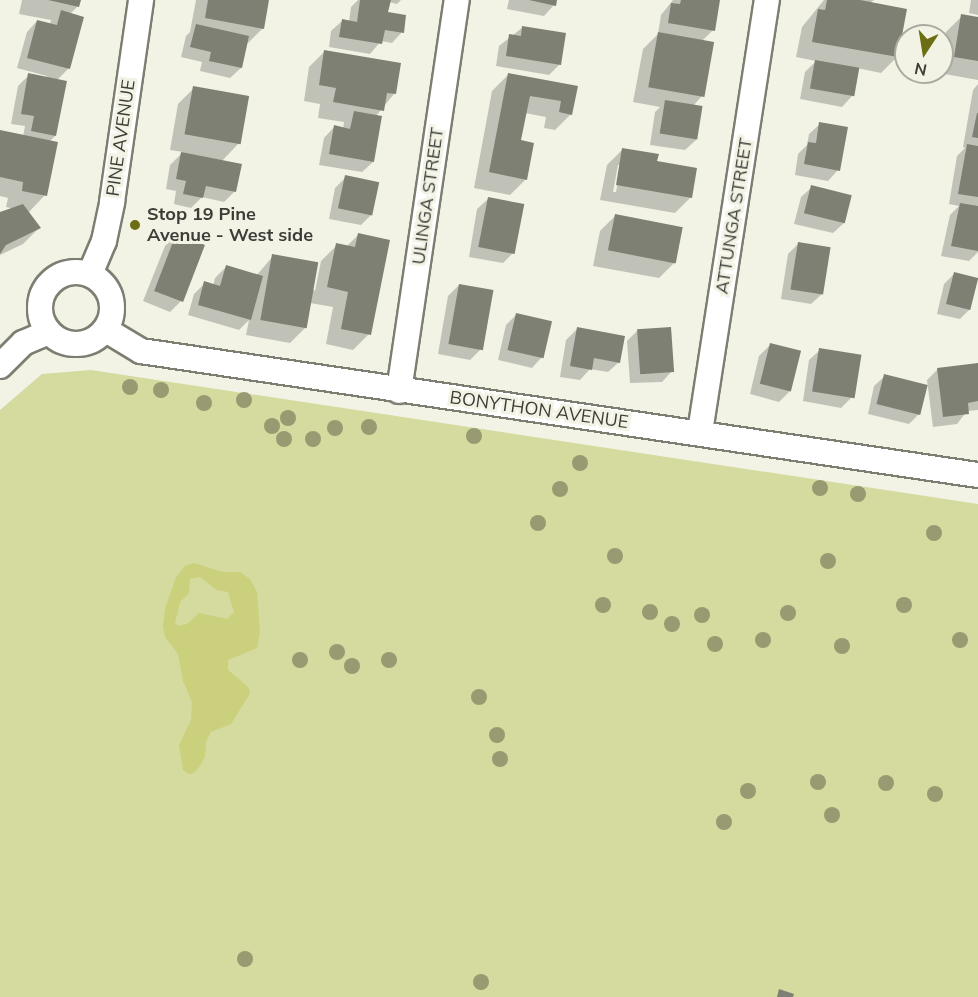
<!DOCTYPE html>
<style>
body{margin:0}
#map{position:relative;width:978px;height:997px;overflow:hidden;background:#f2f3e5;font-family:Mulish,sans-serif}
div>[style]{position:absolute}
.green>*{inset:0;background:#d5da9f}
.water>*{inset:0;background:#cad07b}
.shadow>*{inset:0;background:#0003}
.building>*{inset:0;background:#7f8074;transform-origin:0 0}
.roads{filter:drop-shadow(2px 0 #7d7e72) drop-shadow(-2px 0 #7d7e72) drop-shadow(0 2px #7d7e72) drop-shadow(0 -2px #7d7e72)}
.street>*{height:24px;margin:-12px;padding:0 12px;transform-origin:12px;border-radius:12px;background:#fff}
.street>.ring{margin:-12px;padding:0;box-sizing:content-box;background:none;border:24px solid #fff;border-radius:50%}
.trees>*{width:16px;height:16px;margin:-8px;border-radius:50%;background:#989a71}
.dots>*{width:16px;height:16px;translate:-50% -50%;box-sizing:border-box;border:3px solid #f2f3e5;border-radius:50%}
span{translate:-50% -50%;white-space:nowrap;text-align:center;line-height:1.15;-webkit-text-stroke:6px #f2f3e5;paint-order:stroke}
.street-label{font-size:18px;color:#3d3d38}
.poi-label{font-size:18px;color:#3d3d38;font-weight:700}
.left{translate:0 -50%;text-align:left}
.north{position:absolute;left:894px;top:24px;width:60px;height:60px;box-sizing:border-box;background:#f2f3e5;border:2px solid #aaaaa0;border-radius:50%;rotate:192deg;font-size:16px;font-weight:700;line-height:24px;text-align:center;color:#3d3d38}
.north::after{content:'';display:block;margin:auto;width:21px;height:27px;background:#6b6e12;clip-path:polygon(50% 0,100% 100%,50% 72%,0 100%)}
</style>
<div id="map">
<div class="green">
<div style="clip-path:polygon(91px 370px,978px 504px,978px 997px,0 997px,0 410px,42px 374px)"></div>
</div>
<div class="water">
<div style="clip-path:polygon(evenodd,194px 563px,222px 572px,240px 572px,250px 579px,257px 592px,260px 632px,257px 648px,228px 660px,228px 670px,246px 685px,250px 690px,249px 695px,231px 724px,211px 732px,206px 742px,205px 756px,200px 766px,194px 773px,189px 774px,183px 770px,179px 745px,191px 720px,192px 702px,183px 681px,178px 654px,165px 637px,163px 627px,165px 609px,176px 577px,185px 566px,194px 563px,200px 577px,217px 590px,228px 592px,234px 612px,227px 619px,199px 613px,187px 624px,179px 626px,175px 623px,180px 602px,189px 593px,190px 579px,200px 577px)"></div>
</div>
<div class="shadow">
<div style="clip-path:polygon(22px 0,79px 0,78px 6px,70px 14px,69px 68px,57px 80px,55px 136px,49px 142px,45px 195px,29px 212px,26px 211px,39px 228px,23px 244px,0 255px,0 214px,15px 209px,6px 207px,8px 198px,0 196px,0 132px,23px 137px,25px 126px,11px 124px,18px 86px,29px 75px,46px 78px,47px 76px,17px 68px,27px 32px,37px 21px,50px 25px,51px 20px,19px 14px)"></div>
<div style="clip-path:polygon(196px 0,268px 0,263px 28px,247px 44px,241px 68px,230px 78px,200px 71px,202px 62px,181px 57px,186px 36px,190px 32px)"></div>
<div style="clip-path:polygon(358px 0,401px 0,397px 4px,389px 2px,387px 13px,402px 32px,392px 43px,381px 41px,370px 54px,329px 47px,331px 31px,342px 21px,349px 22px,351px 7px)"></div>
<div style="clip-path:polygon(509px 0,555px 0,554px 5px,544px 16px,507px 9px)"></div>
<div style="clip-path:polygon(673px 0,719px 0,713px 30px,702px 41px,702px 96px,693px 106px,696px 140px,685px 150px,650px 145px,655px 112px,660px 107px,633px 102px,643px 49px,658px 34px,661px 15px)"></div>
<div style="clip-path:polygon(824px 0,874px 0,870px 3px,897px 57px,881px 73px,857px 68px,852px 96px,842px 107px,800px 99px,805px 72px,816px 61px,796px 57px,802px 27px)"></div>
<div style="clip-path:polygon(971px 0,978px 0,978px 15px,969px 13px)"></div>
<div style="clip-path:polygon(962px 16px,978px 19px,978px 80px,939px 73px,942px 72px,946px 32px)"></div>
<div style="clip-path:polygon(523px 27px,560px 64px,549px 75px,496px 66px,499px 46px)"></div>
<div style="clip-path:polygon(325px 51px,394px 94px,376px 116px,373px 162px,362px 172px,319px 165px,324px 138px,334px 127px,343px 129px,344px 122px,318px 118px,320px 104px,304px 101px,309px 67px)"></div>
<div style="clip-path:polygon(508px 75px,576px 88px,571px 114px,555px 130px,544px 128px,546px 117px,525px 113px,520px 141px,526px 179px,510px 195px,474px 188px,492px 91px)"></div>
<div style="clip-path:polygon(978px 84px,978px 252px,969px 261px,941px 256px,950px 215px,959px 206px,949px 204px,957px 156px,965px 148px,963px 147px,973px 90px)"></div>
<div style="clip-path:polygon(194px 88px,239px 143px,221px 162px,235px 191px,224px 202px,202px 197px,191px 208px,174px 204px,176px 191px,166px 189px,170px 165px,183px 152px,170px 150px,178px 104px)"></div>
<div style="clip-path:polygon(820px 124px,838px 170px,828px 181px,795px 175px,798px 154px,807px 145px,809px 134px)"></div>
<div style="clip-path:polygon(evenodd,623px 149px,656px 162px,691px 197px,675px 213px,600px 200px,607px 165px,623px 149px,618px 165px,621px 165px,616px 192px,613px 192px,618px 165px)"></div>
<div style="clip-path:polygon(346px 177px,372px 214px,361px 225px,329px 219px,335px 188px)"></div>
<div style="clip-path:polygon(812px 187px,844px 223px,833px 233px,794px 224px,801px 197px)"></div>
<div style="clip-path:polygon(488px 199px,514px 252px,503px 263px,469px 257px,477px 209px)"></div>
<div style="clip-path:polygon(616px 215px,675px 262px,659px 278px,593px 266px,600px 231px)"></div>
<div style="clip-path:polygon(358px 235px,369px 334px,353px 350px,326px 344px,333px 307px,310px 303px,306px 327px,290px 343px,246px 335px,249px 320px,239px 330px,188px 315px,194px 294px,205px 283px,213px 286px,215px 278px,226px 267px,256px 276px,273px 256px,315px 291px,321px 261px,337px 245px,346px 247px)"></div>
<div style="clip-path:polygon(176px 236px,181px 301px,170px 312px,143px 301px,165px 246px)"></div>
<div style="clip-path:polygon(799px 243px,822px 294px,811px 304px,781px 299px,788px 254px)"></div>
<div style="clip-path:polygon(954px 274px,970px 309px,960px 319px,937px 314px,944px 284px)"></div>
<div style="clip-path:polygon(459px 285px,480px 350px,470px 360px,438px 354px,448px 296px)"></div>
<div style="clip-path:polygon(517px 314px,542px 357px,532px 368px,498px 360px,506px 325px)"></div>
<div style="clip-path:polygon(577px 329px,619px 362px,608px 372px,590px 369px,580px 380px,560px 377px,566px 340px)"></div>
<div style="clip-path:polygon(638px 330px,672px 371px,662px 382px,630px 383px,627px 341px)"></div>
<div style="clip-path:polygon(770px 345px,790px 391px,779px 402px,750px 394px,759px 356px)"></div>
<div style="clip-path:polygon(820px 350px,852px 397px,841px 408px,803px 401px,809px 360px)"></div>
<div style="clip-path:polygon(978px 365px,978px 410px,967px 411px,957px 424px,933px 427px,927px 380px,937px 370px)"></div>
<div style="clip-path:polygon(885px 376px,920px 413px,909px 424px,868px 414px,874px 386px)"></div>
</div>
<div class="building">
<div style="clip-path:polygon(48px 0,81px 0,79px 7px)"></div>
<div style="clip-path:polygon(208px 0,269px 0,264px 29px,205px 18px)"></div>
<div style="clip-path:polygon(360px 0,391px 0,388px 12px,406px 15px,404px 33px,385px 30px,382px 44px,339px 37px,342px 19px,357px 22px)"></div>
<div style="clip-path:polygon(529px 0,557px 0,556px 6px)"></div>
<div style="clip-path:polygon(681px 0,720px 0,715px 31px,668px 23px,671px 3px,680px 4px)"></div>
<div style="clip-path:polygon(827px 0,860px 0,907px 9px,898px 57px,812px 42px,818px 9px,825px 10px)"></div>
<div style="clip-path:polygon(61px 10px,84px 17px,70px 69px,27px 58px,37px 20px,57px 25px)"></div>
<div style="clip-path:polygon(961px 14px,978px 17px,978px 61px,954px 57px)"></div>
<div style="clip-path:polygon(196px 24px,249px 36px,242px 68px,209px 61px,211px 52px,190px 47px)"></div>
<div style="clip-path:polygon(522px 26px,566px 33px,561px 65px,506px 56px,509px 34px,521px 36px)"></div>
<div style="left:658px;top:32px;width:57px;height:56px;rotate:10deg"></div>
<div style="clip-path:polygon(324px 50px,401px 63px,396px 94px,387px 93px,384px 111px,333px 102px,336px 88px,319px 85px)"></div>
<div style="left:815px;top:60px;width:45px;height:29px;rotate:10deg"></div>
<div style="clip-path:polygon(28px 73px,67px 81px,56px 136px,31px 131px,34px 116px,21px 114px)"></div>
<div style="clip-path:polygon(508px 73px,578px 86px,572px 115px,559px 112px,561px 101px,530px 96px,521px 140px,534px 143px,527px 180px,489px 172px)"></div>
<div style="left:193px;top:86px;width:57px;height:49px;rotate:10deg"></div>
<div style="left:665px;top:100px;width:38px;height:34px;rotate:9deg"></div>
<div style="clip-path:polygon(354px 111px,382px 116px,374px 162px,329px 154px,334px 125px,350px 129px)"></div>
<div style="clip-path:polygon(977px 113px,978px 113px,978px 138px,972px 137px)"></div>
<div style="clip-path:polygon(819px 122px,848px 127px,840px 171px,804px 164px,808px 142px,816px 143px)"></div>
<div style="clip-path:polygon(0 130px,58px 142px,47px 196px,22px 191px,23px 182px,0 177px)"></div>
<div style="clip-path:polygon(967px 144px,978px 146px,978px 197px,958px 194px)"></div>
<div style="clip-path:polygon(622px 148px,659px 154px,657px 161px,697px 168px,692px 198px,616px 185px)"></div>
<div style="clip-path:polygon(181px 152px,242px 164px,236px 192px,206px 186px,203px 198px,183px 194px,186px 181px,176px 179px)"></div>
<div style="left:345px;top:175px;width:35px;height:34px;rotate:12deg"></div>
<div style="left:811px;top:185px;width:42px;height:29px;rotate:14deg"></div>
<div style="left:488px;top:197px;width:37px;height:51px;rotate:11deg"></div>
<div style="clip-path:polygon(960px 203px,978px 206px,978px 251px,951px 246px)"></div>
<div style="clip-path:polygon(23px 204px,41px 228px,6px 245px,0 254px,0 212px)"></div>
<div style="left:615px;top:214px;width:69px;height:37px;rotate:11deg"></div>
<div style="clip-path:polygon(358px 233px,390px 240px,371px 335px,341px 329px,348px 292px,327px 287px,336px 243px,355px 247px)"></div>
<div style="left:176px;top:234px;width:31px;height:61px;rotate:21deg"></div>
<div style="left:798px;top:242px;width:33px;height:48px;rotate:9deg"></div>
<div style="left:272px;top:254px;width:47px;height:67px;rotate:10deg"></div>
<div style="clip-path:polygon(226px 265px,263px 276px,251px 320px,198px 305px,204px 281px,220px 286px)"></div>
<div style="left:954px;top:272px;width:25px;height:33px;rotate:14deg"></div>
<div style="left:459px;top:284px;width:35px;height:61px;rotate:10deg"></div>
<div style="left:516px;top:313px;width:37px;height:38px;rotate:13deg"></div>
<div style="clip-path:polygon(577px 327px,625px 336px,620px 363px,594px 358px,592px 370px,570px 366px)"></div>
<div style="left:671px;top:327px;width:45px;height:34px;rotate:86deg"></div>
<div style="left:770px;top:343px;width:32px;height:42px;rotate:14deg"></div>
<div style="left:819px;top:348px;width:43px;height:44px;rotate:9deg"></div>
<div style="clip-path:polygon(978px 363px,978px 401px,968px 403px,969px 414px,943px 417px,937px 368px)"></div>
<div style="left:884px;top:374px;width:45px;height:31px;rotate:14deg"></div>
<div style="clip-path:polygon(779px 989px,794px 994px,793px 997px,777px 997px)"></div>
</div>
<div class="roads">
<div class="street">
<div class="ring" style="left:40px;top:272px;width:48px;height:48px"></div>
<div style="left:90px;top:274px;width:36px;rotate:-67deg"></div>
<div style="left:104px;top:241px;width:40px;rotate:-78deg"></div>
<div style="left:112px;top:202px;width:204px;rotate:-81.8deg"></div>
<div style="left:106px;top:330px;width:41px;rotate:31deg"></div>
<div style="left:141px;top:351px;width:846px;rotate:8.43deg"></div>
<div style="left:0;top:366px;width:33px;rotate:-45deg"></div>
<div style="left:23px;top:343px;width:28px;rotate:-23deg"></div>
<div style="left:399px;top:391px;width:395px;rotate:-81.6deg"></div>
<div style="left:700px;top:432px;width:437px;rotate:-81.2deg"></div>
</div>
</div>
<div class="trees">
<div style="left:130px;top:387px"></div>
<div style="left:161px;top:390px"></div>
<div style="left:244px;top:400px"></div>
<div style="left:204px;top:403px"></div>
<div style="left:288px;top:418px"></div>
<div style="left:272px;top:426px"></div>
<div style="left:369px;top:427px"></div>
<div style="left:335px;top:428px"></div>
<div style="left:474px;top:436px"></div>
<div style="left:284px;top:439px"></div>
<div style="left:313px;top:439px"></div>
<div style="left:580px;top:463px"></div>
<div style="left:820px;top:488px"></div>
<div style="left:560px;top:489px"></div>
<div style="left:858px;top:494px"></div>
<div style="left:538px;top:523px"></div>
<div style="left:934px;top:533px"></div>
<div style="left:615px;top:556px"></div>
<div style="left:828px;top:561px"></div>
<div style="left:603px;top:605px"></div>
<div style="left:904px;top:605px"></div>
<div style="left:650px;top:612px"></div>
<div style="left:788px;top:613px"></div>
<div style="left:702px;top:615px"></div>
<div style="left:672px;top:624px"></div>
<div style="left:763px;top:640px"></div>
<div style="left:960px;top:640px"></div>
<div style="left:715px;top:644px"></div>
<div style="left:842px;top:646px"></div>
<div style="left:337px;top:652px"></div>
<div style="left:300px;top:660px"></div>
<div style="left:389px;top:660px"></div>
<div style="left:352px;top:666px"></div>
<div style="left:479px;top:697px"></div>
<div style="left:497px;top:735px"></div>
<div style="left:500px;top:759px"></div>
<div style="left:818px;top:782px"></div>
<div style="left:886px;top:783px"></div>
<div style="left:748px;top:791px"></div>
<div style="left:935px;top:794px"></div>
<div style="left:832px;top:815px"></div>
<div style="left:724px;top:822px"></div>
<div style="left:245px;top:959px"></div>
<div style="left:481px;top:982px"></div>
</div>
<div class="dots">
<div style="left:135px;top:225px;background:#6b6e12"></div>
</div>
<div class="street-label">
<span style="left:121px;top:138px;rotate:-82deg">PINE AVENUE</span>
<span style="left:428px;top:196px;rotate:-82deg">ULINGA STREET</span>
<span style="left:734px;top:216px;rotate:-81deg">ATTUNGA STREET</span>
<span style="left:539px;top:410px;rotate:8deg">BONYTHON AVENUE</span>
</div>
<div class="poi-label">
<span class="left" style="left:147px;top:225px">Stop 19 Pine<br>Avenue - West side</span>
</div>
<div class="north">N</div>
</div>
